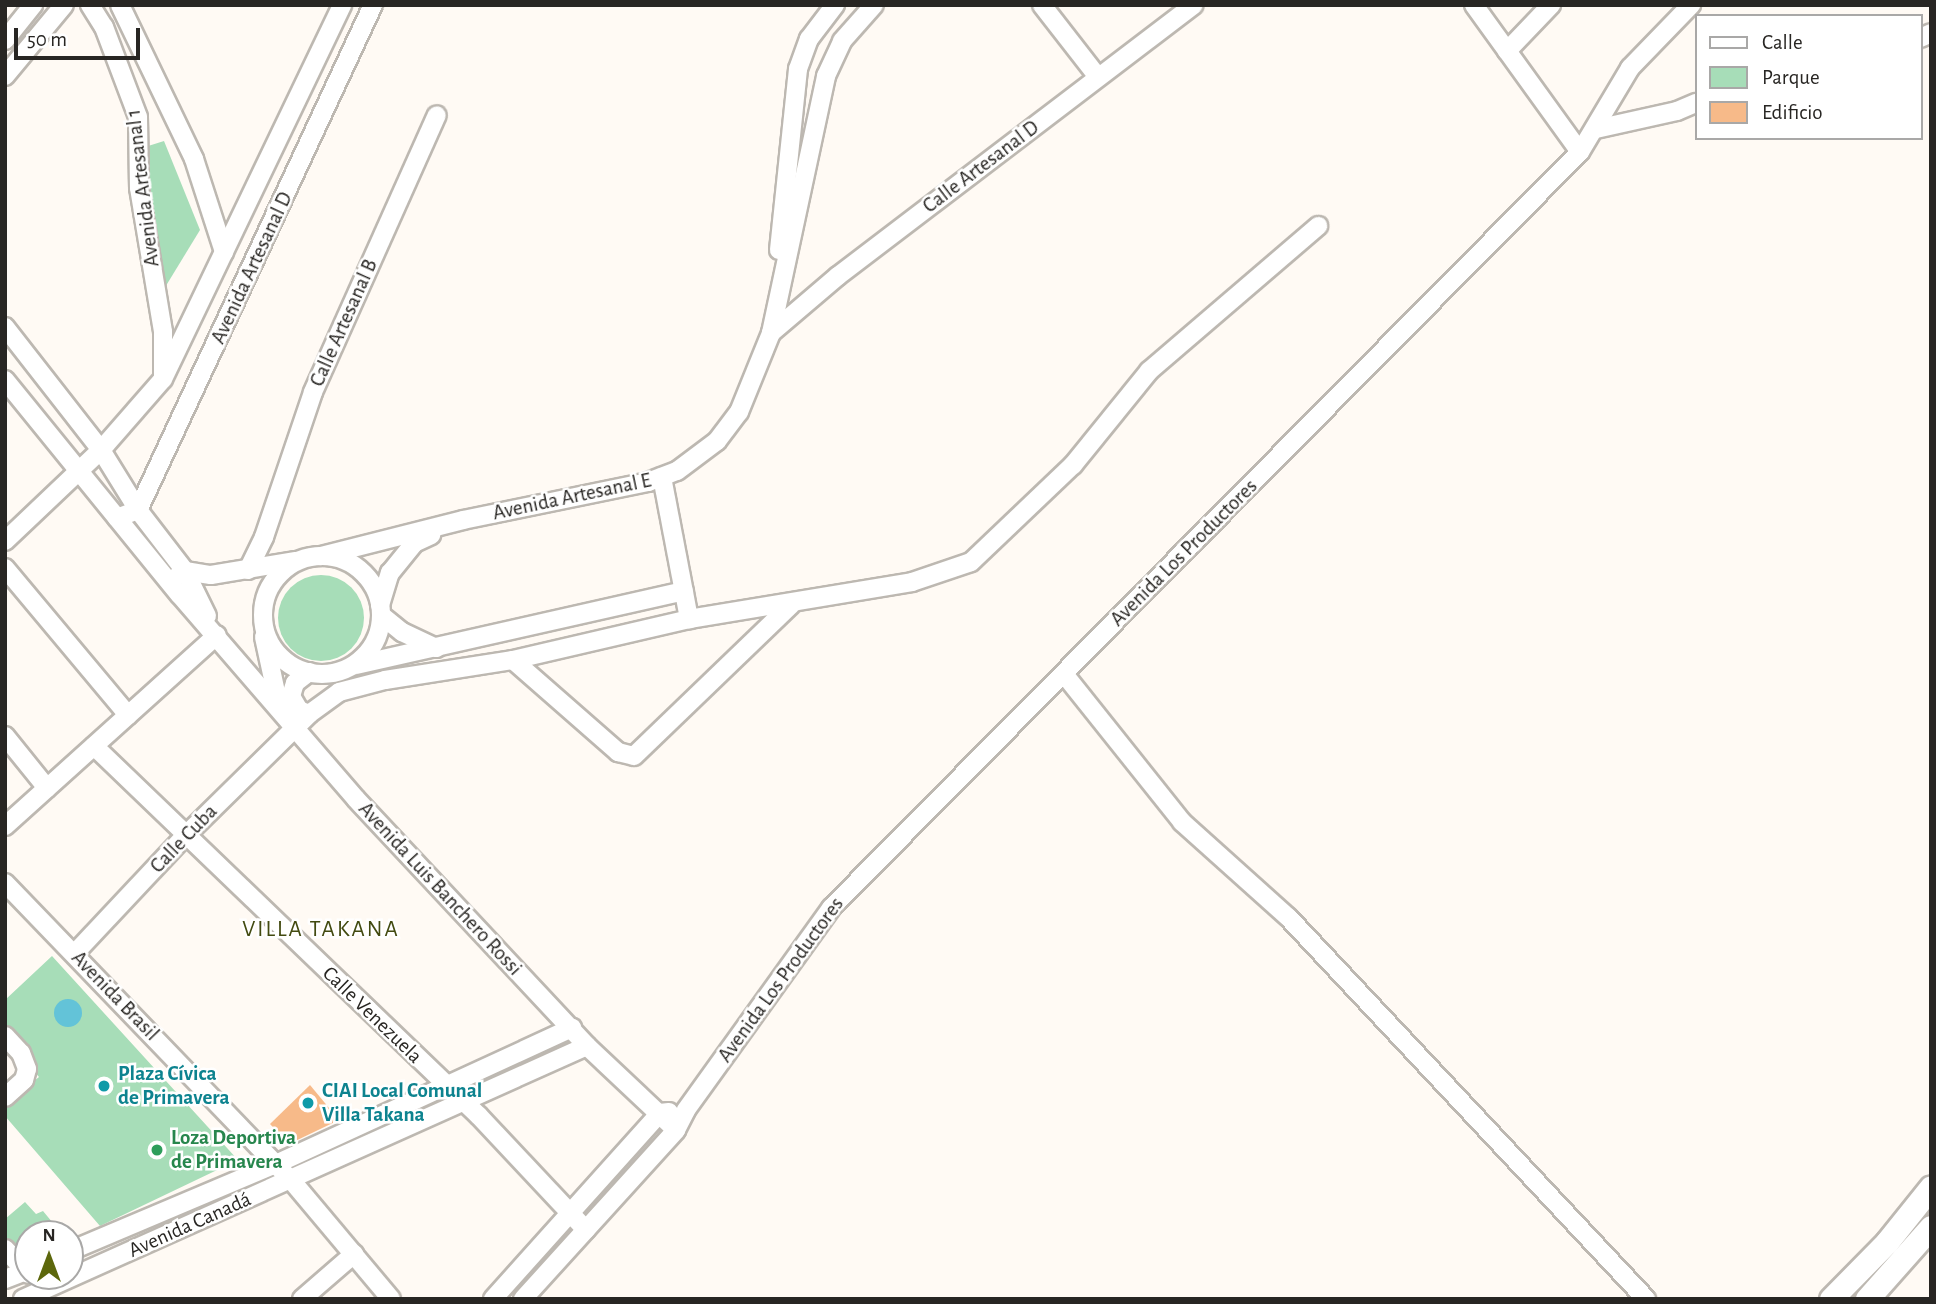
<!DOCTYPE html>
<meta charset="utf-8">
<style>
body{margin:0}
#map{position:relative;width:1936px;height:1304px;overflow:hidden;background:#fffaf4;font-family:"Alegreya Sans",sans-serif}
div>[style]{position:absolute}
.green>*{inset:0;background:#a7ddb8}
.round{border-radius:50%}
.water>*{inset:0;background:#63c3d8}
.building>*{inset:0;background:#f7ba89}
.roads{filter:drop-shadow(2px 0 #bdb8b1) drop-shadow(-2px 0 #bdb8b1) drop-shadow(0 2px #bdb8b1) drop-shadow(0 -2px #bdb8b1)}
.minor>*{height:18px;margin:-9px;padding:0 9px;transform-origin:9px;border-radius:9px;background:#fff}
.minor>.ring{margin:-9px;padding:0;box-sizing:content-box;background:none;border:18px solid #fff;border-radius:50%}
.major>*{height:23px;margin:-11.5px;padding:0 11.5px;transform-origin:11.5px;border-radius:11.5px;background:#fff}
.dots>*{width:19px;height:19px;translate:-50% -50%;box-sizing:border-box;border:4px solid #fff;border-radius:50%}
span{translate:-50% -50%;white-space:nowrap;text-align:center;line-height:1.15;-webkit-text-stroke:5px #fff;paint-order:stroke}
.street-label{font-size:21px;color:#282623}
.culture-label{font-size:21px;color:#0d838f;font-weight:700}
.left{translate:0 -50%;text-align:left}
.leisure-label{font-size:21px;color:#27864d;font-weight:700}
.neighbourhood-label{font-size:23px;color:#424a10;letter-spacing:2px}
.frame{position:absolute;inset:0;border:7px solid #282623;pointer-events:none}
.legend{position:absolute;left:1695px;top:14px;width:228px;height:126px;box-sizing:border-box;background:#fff;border:2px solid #a9a8a7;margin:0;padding:9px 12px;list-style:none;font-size:21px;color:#282623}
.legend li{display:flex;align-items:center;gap:14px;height:35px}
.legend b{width:35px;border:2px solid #a9a8a7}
.north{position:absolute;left:14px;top:1220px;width:70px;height:70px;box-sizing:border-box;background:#fff;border:2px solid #a9a8a7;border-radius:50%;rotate:0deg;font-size:19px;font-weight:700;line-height:28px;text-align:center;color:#282623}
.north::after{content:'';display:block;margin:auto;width:24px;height:32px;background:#5c670c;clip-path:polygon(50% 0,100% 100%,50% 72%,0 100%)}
.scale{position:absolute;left:14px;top:28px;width:126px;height:32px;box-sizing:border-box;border:4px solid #282623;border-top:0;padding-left:9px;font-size:21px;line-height:24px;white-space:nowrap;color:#282623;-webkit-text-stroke:5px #fff;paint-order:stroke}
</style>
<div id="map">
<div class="green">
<div style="clip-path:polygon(164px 141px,200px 230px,164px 289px,145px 147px)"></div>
<div class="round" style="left:278px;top:575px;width:86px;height:86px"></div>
<div style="clip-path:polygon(52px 956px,238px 1160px,100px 1226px,5px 1116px,5px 1104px,39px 1077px,5px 1038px,5px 1000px)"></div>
<div style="clip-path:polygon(25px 1202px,36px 1214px,43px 1211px,62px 1234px,28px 1234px,28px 1251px,19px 1251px,5px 1236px,5px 1219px)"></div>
</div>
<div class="water">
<div class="round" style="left:54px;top:999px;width:28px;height:28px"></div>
</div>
<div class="building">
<div style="clip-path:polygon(310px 1085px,339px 1120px,289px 1144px,270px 1124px)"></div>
</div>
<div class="roads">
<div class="minor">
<div style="left:90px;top:5px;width:26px;rotate:58deg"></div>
<div style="left:104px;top:27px;width:96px;rotate:69.3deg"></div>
<div style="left:138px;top:117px;width:71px;rotate:89.2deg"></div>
<div style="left:139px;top:188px;width:146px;rotate:80.5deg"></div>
<div style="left:163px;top:332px;width:44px;rotate:90deg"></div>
<div style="left:120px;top:5px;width:171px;rotate:64.3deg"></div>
<div style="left:194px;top:159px;width:98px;rotate:72.1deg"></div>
<div style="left:1042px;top:5px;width:91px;rotate:52.1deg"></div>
<div style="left:1474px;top:5px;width:181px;rotate:54.2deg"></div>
<div style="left:1920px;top:38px;width:12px;rotate:-24deg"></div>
<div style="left:5px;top:40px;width:45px;rotate:-51.3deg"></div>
<div style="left:1507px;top:51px;width:64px;rotate:-46.3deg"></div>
<div style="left:5px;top:76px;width:92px;rotate:-50.3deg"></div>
<div style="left:1596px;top:129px;width:83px;rotate:-12.5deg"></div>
<div style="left:1677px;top:111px;width:21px;rotate:-23deg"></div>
<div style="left:779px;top:250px;width:182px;rotate:-84deg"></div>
<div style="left:798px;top:69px;width:32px;rotate:-70deg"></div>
<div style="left:809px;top:39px;width:43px;rotate:-52.6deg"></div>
<div style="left:5px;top:327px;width:156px;rotate:52deg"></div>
<div style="left:101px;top:450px;width:70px;rotate:58.3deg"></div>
<div style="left:138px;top:510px;width:77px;rotate:52.4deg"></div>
<div style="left:185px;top:571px;width:50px;rotate:63.9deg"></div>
<div style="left:771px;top:333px;width:88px;rotate:-40.4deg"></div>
<div style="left:838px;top:276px;width:447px;rotate:-37.3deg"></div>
<div style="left:5px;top:380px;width:277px;rotate:50.9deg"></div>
<div style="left:180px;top:595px;width:269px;rotate:49.2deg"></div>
<div style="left:356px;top:799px;width:338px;rotate:46.9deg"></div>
<div style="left:587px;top:1046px;width:122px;rotate:43.3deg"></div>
<div style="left:662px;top:477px;width:145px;rotate:79.2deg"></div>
<div style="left:117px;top:518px;width:22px;rotate:-21deg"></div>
<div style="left:138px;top:510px;width:557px;rotate:-65.05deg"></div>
<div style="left:5px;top:541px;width:132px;rotate:-43.5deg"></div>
<div style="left:101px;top:450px;width:94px;rotate:-48.9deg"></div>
<div style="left:163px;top:379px;width:415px;rotate:-64.4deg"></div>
<div style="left:321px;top:556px;width:146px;rotate:-14.2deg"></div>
<div style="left:463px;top:520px;width:189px;rotate:-11.6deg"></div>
<div style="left:648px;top:482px;width:31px;rotate:-21deg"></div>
<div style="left:677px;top:471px;width:50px;rotate:-36.9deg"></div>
<div style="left:717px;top:441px;width:36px;rotate:-53deg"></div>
<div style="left:739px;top:412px;width:85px;rotate:-67.9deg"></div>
<div style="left:771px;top:333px;width:263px;rotate:-77.9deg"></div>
<div style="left:826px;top:76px;width:38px;rotate:-65deg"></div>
<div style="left:842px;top:41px;width:48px;rotate:-48.4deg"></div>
<div class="ring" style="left:263px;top:556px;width:100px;height:100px"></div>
<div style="left:5px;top:568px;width:192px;rotate:50.1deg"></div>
<div style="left:248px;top:570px;width:37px;rotate:-64deg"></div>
<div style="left:264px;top:537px;width:153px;rotate:-71.3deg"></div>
<div style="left:313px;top:392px;width:303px;rotate:-65.9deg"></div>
<div style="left:179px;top:574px;width:7px;rotate:-27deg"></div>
<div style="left:185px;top:571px;width:26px;rotate:9deg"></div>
<div style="left:211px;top:575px;width:86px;rotate:-9.4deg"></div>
<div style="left:380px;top:605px;width:34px;rotate:-73deg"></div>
<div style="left:390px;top:573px;width:38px;rotate:-51deg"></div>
<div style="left:414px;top:543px;width:19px;rotate:-25deg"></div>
<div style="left:381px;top:615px;width:27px;rotate:39deg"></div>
<div style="left:402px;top:632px;width:38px;rotate:25deg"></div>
<div style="left:264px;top:637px;width:66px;rotate:77.8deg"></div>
<div style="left:513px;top:660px;width:181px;rotate:-13.1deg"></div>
<div style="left:689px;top:619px;width:226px;rotate:-9.4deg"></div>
<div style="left:912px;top:582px;width:62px;rotate:-18.7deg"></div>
<div style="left:971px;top:562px;width:141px;rotate:-43.6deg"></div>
<div style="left:1073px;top:465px;width:121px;rotate:-51deg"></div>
<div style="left:1149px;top:371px;width:223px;rotate:-40.6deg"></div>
<div style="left:356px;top:665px;width:336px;rotate:-12.7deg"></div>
<div style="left:1064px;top:674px;width:189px;rotate:51.4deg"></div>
<div style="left:1182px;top:822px;width:142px;rotate:41.9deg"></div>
<div style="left:1288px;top:917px;width:524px;rotate:46.86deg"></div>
<div style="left:309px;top:714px;width:11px;rotate:-158deg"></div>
<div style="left:299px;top:710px;width:16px;rotate:-120deg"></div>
<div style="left:291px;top:696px;width:14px;rotate:-73deg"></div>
<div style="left:295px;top:683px;width:18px;rotate:-38deg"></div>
<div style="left:5px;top:736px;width:67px;rotate:51.1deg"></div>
<div style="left:94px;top:746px;width:534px;rotate:43.86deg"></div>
<div style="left:479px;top:1116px;width:156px;rotate:46.8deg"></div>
<div style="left:5px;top:826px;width:285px;rotate:-42deg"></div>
<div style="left:5px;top:883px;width:414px;rotate:46.1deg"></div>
<div style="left:292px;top:1181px;width:154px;rotate:50deg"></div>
<div style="left:75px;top:953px;width:162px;rotate:-46.8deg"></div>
<div style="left:186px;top:835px;width:173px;rotate:-44.5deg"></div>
<div style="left:309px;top:714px;width:37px;rotate:-36deg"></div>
<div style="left:339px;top:692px;width:48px;rotate:-14.6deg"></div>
<div style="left:385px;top:680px;width:130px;rotate:-8.9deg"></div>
<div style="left:513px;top:660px;width:140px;rotate:41.2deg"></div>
<div style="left:618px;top:752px;width:16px;rotate:14deg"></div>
<div style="left:634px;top:756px;width:218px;rotate:-43.9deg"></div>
<div style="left:5px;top:1036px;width:23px;rotate:47deg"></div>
<div style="left:21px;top:1053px;width:17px;rotate:69deg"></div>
<div style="left:27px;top:1069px;width:11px;rotate:105deg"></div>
<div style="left:24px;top:1080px;width:25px;rotate:138deg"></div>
<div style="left:5px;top:1249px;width:34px;rotate:47deg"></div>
<div style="left:70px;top:1251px;width:224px;rotate:-22.9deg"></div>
<div style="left:276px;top:1164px;width:326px;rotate:-24.7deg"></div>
<div style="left:5px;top:1279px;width:25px;rotate:-21deg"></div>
<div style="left:23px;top:1299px;width:618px;rotate:-24.16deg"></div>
<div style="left:302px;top:1299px;width:69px;rotate:-40.9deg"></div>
<div style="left:493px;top:1299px;width:250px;rotate:-48.1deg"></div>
<div style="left:660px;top:1113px;width:9px;rotate:-6deg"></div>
<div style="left:523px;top:1299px;width:228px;rotate:-47.8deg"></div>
<div style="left:676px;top:1130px;width:22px;rotate:-63deg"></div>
<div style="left:686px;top:1110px;width:249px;rotate:-54.3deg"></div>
<div style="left:831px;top:908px;width:1064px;rotate:-45.27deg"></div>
<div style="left:1580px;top:152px;width:98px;rotate:-59.2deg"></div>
<div style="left:1630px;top:68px;width:88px;rotate:-45.9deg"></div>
</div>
<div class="major">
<div style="left:1831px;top:1299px;width:80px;rotate:-45.5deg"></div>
<div style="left:1887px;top:1242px;width:70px;rotate:-51.3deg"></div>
<div style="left:1867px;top:1299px;width:96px;rotate:-48.4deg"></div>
</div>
</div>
<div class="dots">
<div style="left:104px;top:1086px;background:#0f9aa8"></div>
<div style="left:308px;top:1103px;background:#0f9aa8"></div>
<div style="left:157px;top:1150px;background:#2e9e5b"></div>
</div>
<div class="street-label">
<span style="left:981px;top:167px;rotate:-37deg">Calle Artesanal D</span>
<span style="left:143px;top:188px;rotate:-97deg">Avenida Artesanal 1</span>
<span style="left:252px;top:268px;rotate:-65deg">Avenida Artesanal D</span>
<span style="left:344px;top:323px;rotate:-66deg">Calle Artesanal B</span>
<span style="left:572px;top:497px;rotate:-12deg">Avenida Artesanal E</span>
<span style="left:1184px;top:553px;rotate:-45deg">Avenida Los Productores</span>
<span style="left:184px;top:839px;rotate:-46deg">Calle Cuba</span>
<span style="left:440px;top:889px;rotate:47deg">Avenida Luis Banchero Rossi</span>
<span style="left:781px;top:980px;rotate:-54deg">Avenida Los Productores</span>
<span style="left:115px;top:996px;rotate:46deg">Avenida Brasil</span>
<span style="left:372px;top:1015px;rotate:44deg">Calle Venezuela</span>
<span style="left:190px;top:1225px;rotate:-24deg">Avenida Canadá</span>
</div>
<div class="culture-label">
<span class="left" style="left:118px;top:1086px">Plaza Cívica<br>de Primavera</span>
<span class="left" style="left:322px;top:1103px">CIAI Local Comunal<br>Villa Takana</span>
</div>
<div class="leisure-label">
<span class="left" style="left:171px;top:1150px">Loza Deportiva<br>de Primavera</span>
</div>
<div class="neighbourhood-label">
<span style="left:321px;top:930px">VILLA TAKANA</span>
</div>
<div class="frame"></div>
<ul class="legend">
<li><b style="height:9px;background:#fff"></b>Calle</li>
<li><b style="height:19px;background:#a7ddb8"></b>Parque</li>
<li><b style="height:19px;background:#f7ba89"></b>Edificio</li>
</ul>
<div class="north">N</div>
<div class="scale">50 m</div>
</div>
